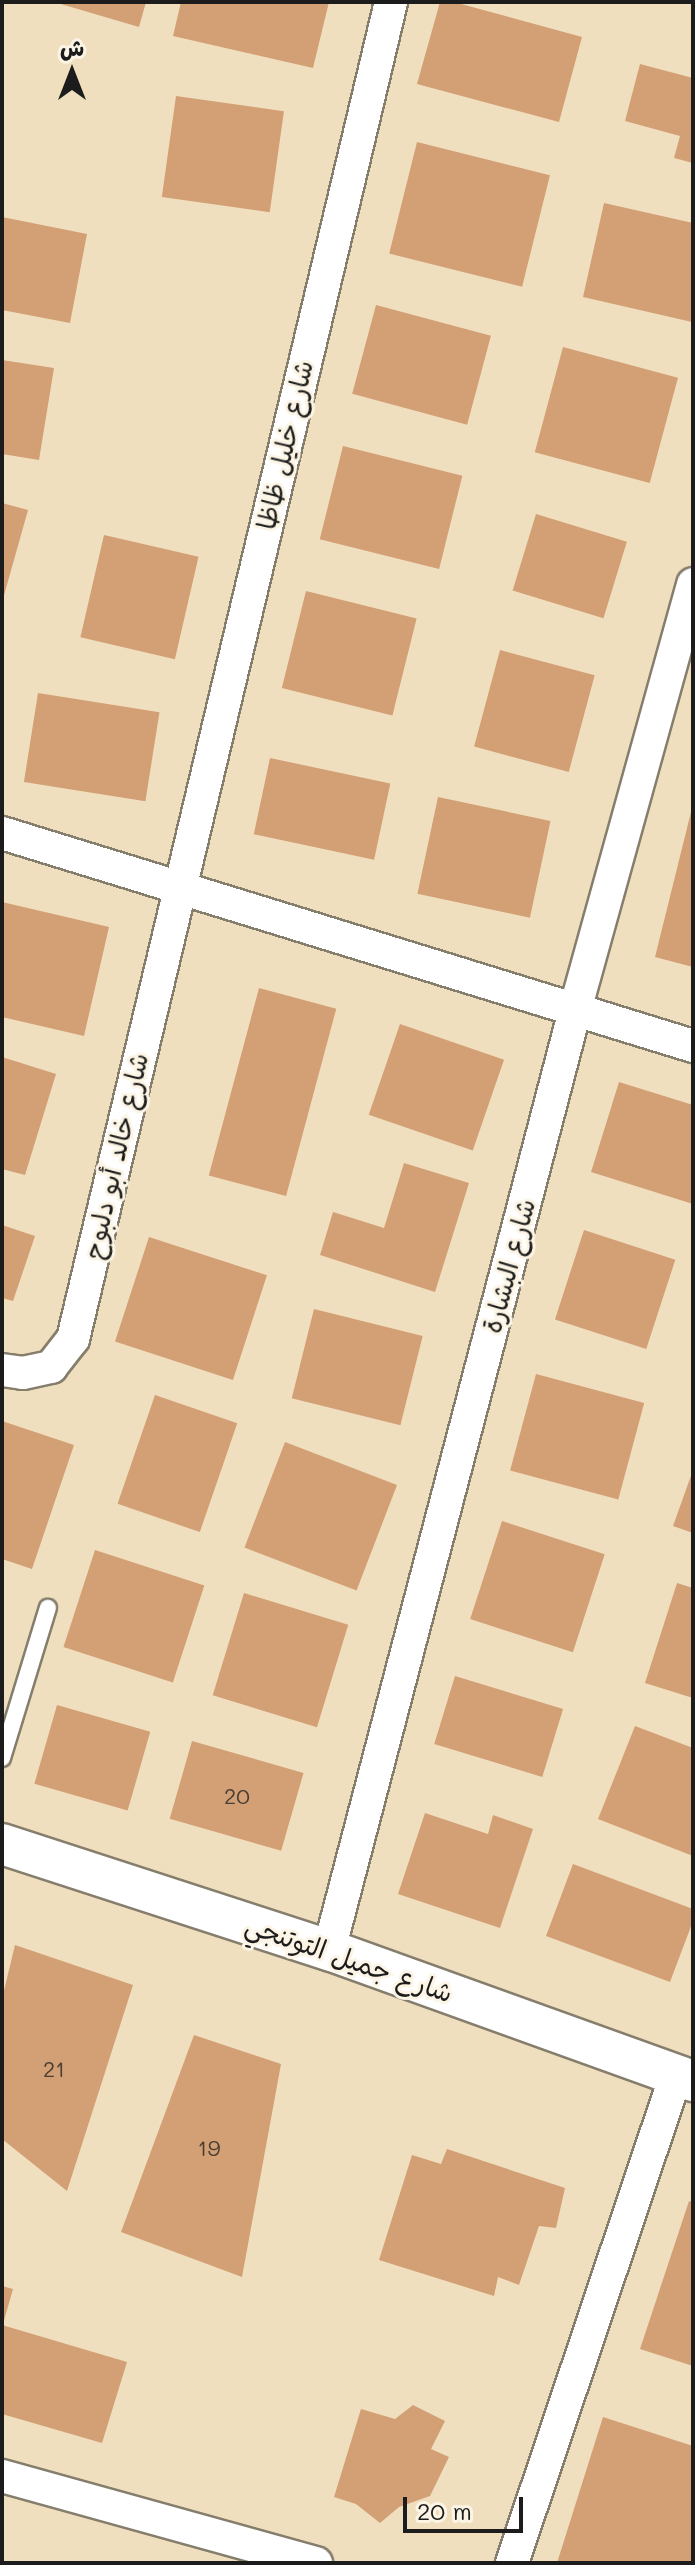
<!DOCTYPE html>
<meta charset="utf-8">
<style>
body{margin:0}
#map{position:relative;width:695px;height:2565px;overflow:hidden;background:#f0dfbe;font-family:Mali,"Playpen Sans Arabic",sans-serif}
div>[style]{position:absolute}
.building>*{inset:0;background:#d39f75;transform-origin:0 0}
.roads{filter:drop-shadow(2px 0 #867e6d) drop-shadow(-2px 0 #867e6d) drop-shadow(0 2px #867e6d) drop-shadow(0 -2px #867e6d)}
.service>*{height:16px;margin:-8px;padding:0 8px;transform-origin:8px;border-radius:8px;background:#fff}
.minor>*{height:32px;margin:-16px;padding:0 16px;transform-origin:16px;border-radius:16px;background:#fff}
.tertiary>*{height:40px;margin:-20px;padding:0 20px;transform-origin:20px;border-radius:20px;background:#fff}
span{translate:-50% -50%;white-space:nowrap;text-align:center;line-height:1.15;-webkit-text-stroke:6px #fcf5e5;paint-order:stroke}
.number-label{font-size:22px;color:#4a3d32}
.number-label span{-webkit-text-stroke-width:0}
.street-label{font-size:26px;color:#1c1c1c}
.frame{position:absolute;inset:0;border:4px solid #1c1c1c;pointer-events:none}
.north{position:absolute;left:32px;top:32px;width:80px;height:80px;-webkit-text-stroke:6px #fcf5e5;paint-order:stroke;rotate:0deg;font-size:22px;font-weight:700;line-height:32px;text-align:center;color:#1c1c1c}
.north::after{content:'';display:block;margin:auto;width:28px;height:36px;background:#1c1c1c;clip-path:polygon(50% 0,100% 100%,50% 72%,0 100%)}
.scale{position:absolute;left:403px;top:2497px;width:120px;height:36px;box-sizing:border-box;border:4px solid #1c1c1c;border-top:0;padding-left:10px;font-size:24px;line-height:28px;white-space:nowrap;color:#1c1c1c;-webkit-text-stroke:6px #fcf5e5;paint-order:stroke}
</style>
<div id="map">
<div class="building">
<div style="clip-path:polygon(54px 2px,146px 2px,139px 27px)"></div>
<div style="clip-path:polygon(181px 2px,329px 2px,313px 68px,173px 36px)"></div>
<div style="clip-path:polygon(440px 2px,454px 2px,582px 37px,559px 122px,417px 84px)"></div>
<div style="clip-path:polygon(640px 64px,693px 78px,693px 163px,674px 158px,680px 136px,625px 121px)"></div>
<div style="left:176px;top:96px;width:109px;height:102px;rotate:8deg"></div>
<div style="left:417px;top:142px;width:137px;height:115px;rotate:14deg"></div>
<div style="clip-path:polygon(604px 203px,693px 223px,692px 322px,583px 297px)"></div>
<div style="clip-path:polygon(2px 217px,87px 234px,70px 323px,2px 310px)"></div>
<div style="left:376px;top:305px;width:119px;height:92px;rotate:15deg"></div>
<div style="left:563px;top:347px;width:119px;height:109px;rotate:15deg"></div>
<div style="clip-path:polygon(2px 360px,54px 368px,39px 460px,2px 454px)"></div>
<div style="left:343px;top:446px;width:123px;height:96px;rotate:14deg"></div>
<div style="clip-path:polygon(2px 503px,28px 510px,3px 599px,2px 599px)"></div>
<div style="left:536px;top:514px;width:95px;height:80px;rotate:17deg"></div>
<div style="left:104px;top:535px;width:97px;height:105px;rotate:13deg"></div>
<div style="left:306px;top:591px;width:114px;height:100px;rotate:14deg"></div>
<div style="left:500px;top:650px;width:98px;height:100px;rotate:15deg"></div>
<div style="left:38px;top:693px;width:123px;height:90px;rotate:9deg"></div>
<div style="left:270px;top:758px;width:123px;height:78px;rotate:12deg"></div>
<div style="left:438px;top:797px;width:115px;height:99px;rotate:12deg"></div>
<div style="clip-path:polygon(692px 808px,693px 808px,693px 967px,655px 957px)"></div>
<div style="clip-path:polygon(2px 902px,109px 927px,84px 1036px,2px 1017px)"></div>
<div style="left:259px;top:988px;width:80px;height:194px;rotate:15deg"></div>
<div style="left:400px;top:1024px;width:110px;height:96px;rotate:19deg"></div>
<div style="clip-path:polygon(2px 1057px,56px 1074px,25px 1175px,2px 1169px)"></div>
<div style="clip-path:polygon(619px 1082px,693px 1105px,693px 1204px,591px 1172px)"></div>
<div style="clip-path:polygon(404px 1163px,469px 1183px,435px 1292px,320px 1255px,333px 1212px,384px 1228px)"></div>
<div style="clip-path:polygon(2px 1225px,35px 1236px,13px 1301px,2px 1298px)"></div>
<div style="left:584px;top:1230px;width:96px;height:94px;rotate:18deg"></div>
<div style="left:149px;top:1237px;width:124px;height:110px;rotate:18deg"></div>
<div style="left:314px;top:1309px;width:112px;height:92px;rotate:14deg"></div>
<div style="left:536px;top:1374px;width:112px;height:100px;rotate:15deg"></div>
<div style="left:155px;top:1395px;width:87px;height:115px;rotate:19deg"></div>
<div style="clip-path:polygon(2px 1421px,74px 1445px,32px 1569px,2px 1559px)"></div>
<div style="left:285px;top:1442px;width:120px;height:113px;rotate:21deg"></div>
<div style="clip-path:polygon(693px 1470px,693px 1533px,673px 1526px)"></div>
<div style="left:502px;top:1521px;width:108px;height:103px;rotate:18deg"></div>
<div style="left:95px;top:1550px;width:115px;height:102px;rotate:18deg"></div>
<div style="clip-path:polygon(677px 1583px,693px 1588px,693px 1698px,645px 1683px)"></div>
<div style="left:244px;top:1593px;width:109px;height:107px;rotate:17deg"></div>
<div style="left:455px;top:1676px;width:113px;height:71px;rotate:17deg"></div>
<div style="left:57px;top:1705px;width:97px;height:82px;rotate:16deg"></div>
<div style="clip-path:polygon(635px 1726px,693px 1748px,693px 1856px,598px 1819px)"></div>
<div style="left:192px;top:1741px;width:116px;height:81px;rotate:16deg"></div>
<div style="clip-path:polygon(425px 1813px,488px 1834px,493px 1815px,533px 1829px,500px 1928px,398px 1894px)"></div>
<div style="clip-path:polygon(573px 1864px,693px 1909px,693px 1921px,670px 1982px,546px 1936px)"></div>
<div style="clip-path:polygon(15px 1945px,133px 1985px,67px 2191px,2px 2139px,2px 1999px)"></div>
<div style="clip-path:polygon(194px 2035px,281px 2064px,242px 2277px,121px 2232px)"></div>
<div style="clip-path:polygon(447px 2149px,565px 2188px,556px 2228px,539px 2226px,519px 2285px,498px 2277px,494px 2296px,379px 2260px,412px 2155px,441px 2164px)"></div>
<div style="clip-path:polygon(689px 2201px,693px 2202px,693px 2366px,640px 2349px)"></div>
<div style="clip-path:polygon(2px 2286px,13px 2289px,3px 2324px,2px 2324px)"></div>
<div style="clip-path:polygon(2px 2325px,127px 2362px,102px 2443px,2px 2414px)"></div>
<div style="clip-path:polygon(413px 2405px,445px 2421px,431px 2449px,449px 2457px,430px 2496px,399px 2507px,380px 2523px,356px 2504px,334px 2497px,361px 2409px,395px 2419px)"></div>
<div style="clip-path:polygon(603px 2417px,693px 2446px,693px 2563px,557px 2563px)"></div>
</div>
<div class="roads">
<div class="service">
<div style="left:2px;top:1758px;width:157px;rotate:-73deg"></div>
</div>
<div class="minor">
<div style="left:2px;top:833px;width:723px;rotate:17.13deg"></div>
<div style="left:2px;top:1370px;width:21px;rotate:8deg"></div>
<div style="left:23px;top:1373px;width:29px;rotate:-12deg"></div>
<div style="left:51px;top:1367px;width:36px;rotate:-52deg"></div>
<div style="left:73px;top:1339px;width:1374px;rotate:-76.62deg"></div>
<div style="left:329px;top:1950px;width:972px;rotate:-75.33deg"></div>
<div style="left:575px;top:1010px;width:442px;rotate:-74.5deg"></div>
<div style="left:2px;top:2476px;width:326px;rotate:15.5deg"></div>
<div style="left:512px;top:2563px;width:515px;rotate:-71.42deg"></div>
</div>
<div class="tertiary">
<div style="left:2px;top:1844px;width:344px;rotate:18deg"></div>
<div style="left:329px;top:1950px;width:387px;rotate:19.8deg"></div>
</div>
</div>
<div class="number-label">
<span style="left:237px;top:1796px">20</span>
<span style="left:54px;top:2069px">21</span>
<span style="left:209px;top:2148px">19</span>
</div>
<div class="street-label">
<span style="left:285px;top:445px;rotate:-77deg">شارع خليل ظاظا</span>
<span style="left:116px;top:1156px;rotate:-77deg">شارع خالد أبو دلبوح</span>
<span style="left:509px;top:1266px;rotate:-75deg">شارع البشارة</span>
<span style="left:349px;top:1959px;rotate:19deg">شارع جميل التوتنجي</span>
</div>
<div class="frame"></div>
<div class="north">ش</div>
<div class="scale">20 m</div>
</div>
